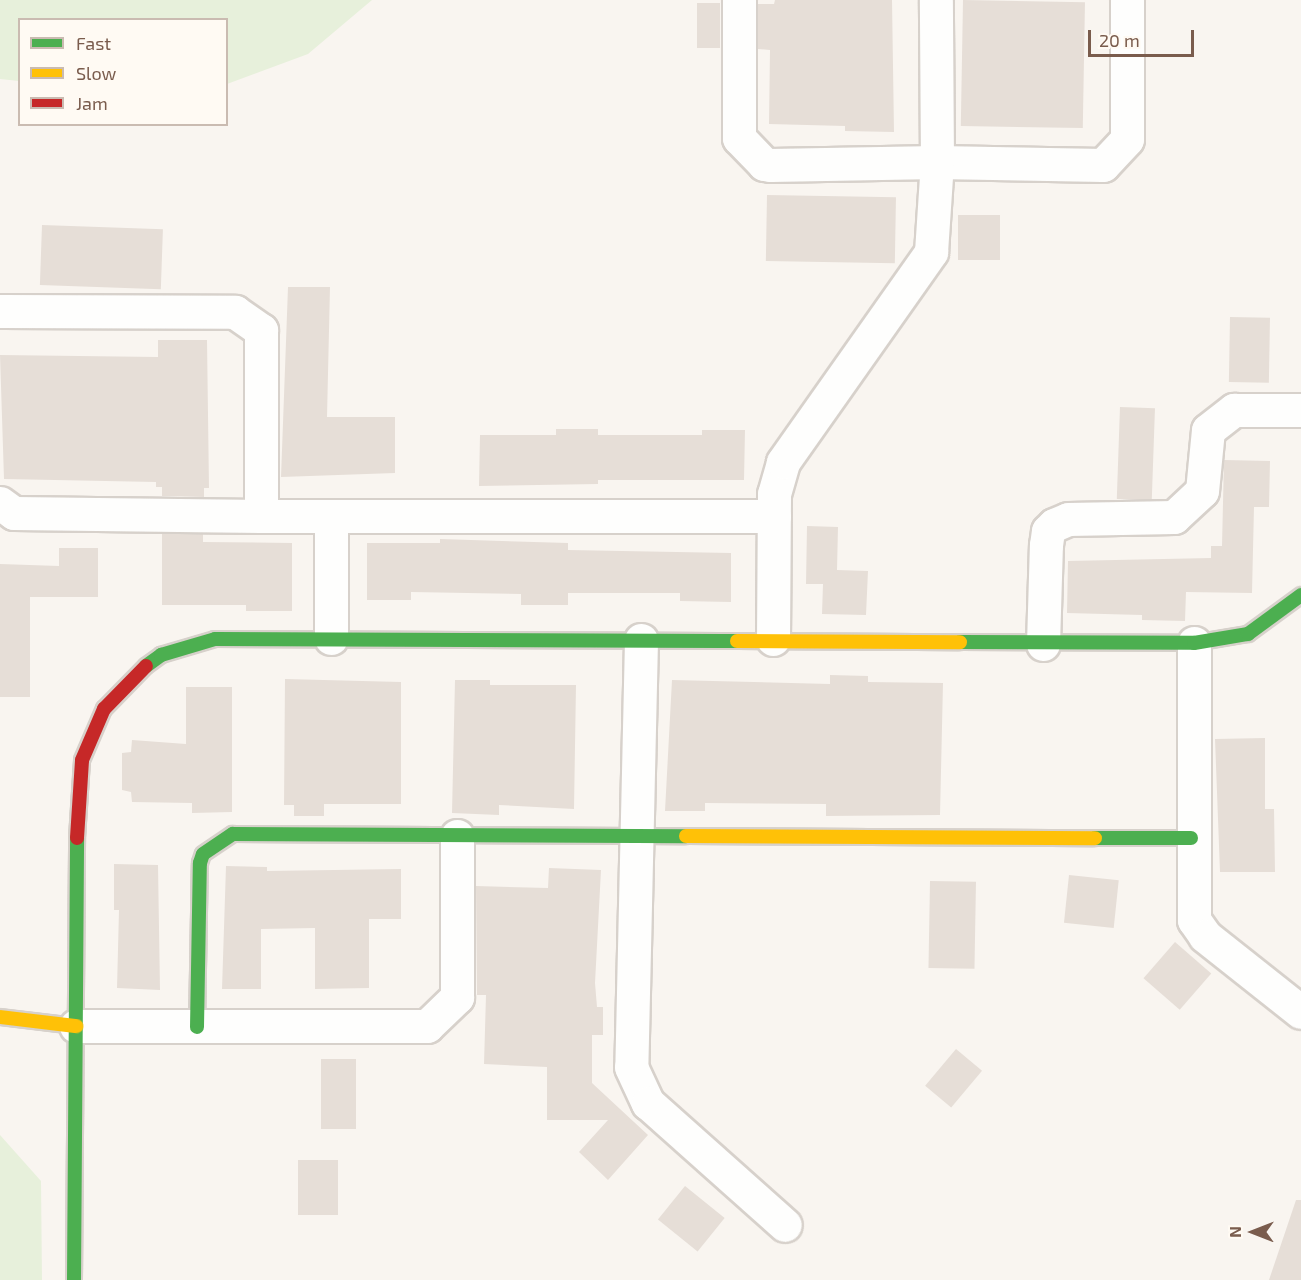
<!DOCTYPE html>
<style>
body{margin:0}
#map{position:relative;width:1301px;height:1280px;overflow:hidden;background:#f9f5f0;font-family:"Exo 2",sans-serif}
div>[style]{position:absolute}
.green>*{inset:0;background:#e7f0db}
.building>*{inset:0;background:#e6ded7;transform-origin:0 0}
.roads{filter:drop-shadow(2px 0 #d7d1cb) drop-shadow(-2px 0 #d7d1cb) drop-shadow(0 2px #d7d1cb) drop-shadow(0 -2px #d7d1cb)}
.street>*{height:33px;margin:-16.5px;padding:0 16.5px;transform-origin:16.5px;border-radius:16.5px;background:#fefefd}
.fast>*{height:14px;margin:-7px;padding:0 7px;transform-origin:7px;border-radius:7px;background:#4caf50}
.slow>*{height:14px;margin:-7px;padding:0 7px;transform-origin:7px;border-radius:7px;background:#ffc107}
.jam>*{height:14px;margin:-7px;padding:0 7px;transform-origin:7px;border-radius:7px;background:#c62828}
span{translate:-50% -50%;white-space:nowrap;text-align:center;line-height:1.15;-webkit-text-stroke:6px #fffaf3;paint-order:stroke}
.legend{position:absolute;left:18px;top:18px;width:210px;height:108px;box-sizing:border-box;background:#fffaf3;border:2px solid #cabbb1;margin:0;padding:8px 10px;list-style:none;font-size:18px;color:#7a5c4d}
.legend li{display:flex;align-items:center;gap:12px;height:30px}
.legend b{width:30px;border:2px solid #cabbb1}
.north{position:absolute;left:1223px;top:1202px;width:60px;height:60px;-webkit-text-stroke:4px #fffaf3;paint-order:stroke;rotate:270deg;font-size:16px;font-weight:700;line-height:24px;text-align:center;color:#7a5c4d}
.north::after{content:'';display:block;margin:auto;width:21px;height:27px;background:#7a5c4d;clip-path:polygon(50% 0,100% 100%,50% 72%,0 100%)}
.scale{position:absolute;left:1088px;top:30px;width:106px;height:27px;box-sizing:border-box;border:3px solid #7a5c4d;border-top:0;padding-left:8px;font-size:18px;line-height:21px;white-space:nowrap;color:#7a5c4d;-webkit-text-stroke:4px #fffaf3;paint-order:stroke}
</style>
<div id="map">
<div class="green">
<div style="clip-path:polygon(0 0,372px 0,308px 54px,227px 84px,226px 20px,20px 20px,19px 81px,0 79px)"></div>
<div style="clip-path:polygon(0 1135px,41px 1181px,42px 1280px,0 1280px)"></div>
</div>
<div class="building">
<div style="clip-path:polygon(775px 0,892px 0,894px 132px,845px 131px,845px 126px,769px 124px,770px 50px,758px 49px,758px 4px,774px 4px)"></div>
<div style="left:963px;top:0;width:122px;height:126px;rotate:1deg"></div>
<div style="left:697px;top:3px;width:23px;height:45px"></div>
<div style="left:767px;top:195px;width:129px;height:66px;rotate:1deg"></div>
<div style="left:958px;top:215px;width:42px;height:45px"></div>
<div style="left:42px;top:225px;width:121px;height:60px;rotate:2deg"></div>
<div style="clip-path:polygon(288px 287px,330px 287px,327px 417px,395px 417px,395px 473px,281px 477px)"></div>
<div style="left:1230px;top:317px;width:40px;height:65px;rotate:1deg"></div>
<div style="clip-path:polygon(158px 340px,207px 340px,209px 488px,204px 488px,204px 497px,162px 496px,162px 487px,156px 487px,156px 482px,4px 479px,0 355px,158px 357px)"></div>
<div style="left:1120px;top:407px;width:35px;height:92px;rotate:2deg"></div>
<div style="clip-path:polygon(556px 429px,598px 429px,598px 435px,702px 435px,702px 430px,745px 430px,744px 480px,598px 480px,598px 484px,479px 486px,480px 435px,556px 435px)"></div>
<div style="clip-path:polygon(1224px 460px,1270px 461px,1269px 507px,1254px 507px,1252px 593px,1186px 592px,1185px 621px,1142px 620px,1142px 615px,1067px 613px,1068px 561px,1211px 558px,1211px 546px,1222px 546px)"></div>
<div style="clip-path:polygon(807px 526px,838px 527px,837px 570px,868px 571px,866px 615px,822px 614px,823px 584px,806px 584px)"></div>
<div style="clip-path:polygon(162px 534px,203px 534px,203px 542px,292px 543px,292px 611px,246px 611px,246px 605px,162px 605px)"></div>
<div style="clip-path:polygon(440px 539px,568px 543px,568px 550px,731px 553px,731px 602px,680px 601px,680px 593px,568px 593px,568px 605px,521px 605px,521px 594px,411px 592px,411px 600px,367px 600px,367px 543px,440px 543px)"></div>
<div style="clip-path:polygon(59px 548px,98px 548px,98px 597px,30px 597px,30px 697px,0 697px,0 564px,59px 566px)"></div>
<div style="clip-path:polygon(830px 675px,868px 676px,868px 682px,943px 683px,940px 815px,826px 816px,826px 804px,705px 803px,705px 811px,665px 811px,672px 680px,830px 684px)"></div>
<div style="clip-path:polygon(285px 679px,401px 682px,401px 804px,324px 804px,324px 816px,294px 816px,294px 805px,284px 805px)"></div>
<div style="clip-path:polygon(455px 680px,490px 680px,490px 685px,576px 685px,574px 809px,499px 805px,499px 815px,452px 813px)"></div>
<div style="clip-path:polygon(186px 687px,232px 687px,232px 812px,192px 813px,192px 803px,132px 802px,131px 792px,122px 790px,122px 753px,131px 752px,132px 740px,186px 744px)"></div>
<div style="clip-path:polygon(1265px 738px,1265px 809px,1274px 809px,1275px 872px,1220px 872px,1215px 739px)"></div>
<div style="clip-path:polygon(114px 864px,158px 865px,160px 990px,117px 988px,119px 910px,114px 910px)"></div>
<div style="clip-path:polygon(226px 866px,267px 867px,267px 871px,401px 869px,401px 919px,369px 919px,369px 988px,315px 989px,315px 928px,261px 929px,261px 989px,222px 989px)"></div>
<div style="clip-path:polygon(549px 868px,601px 870px,595px 983px,597px 1007px,603px 1007px,603px 1035px,592px 1035px,592px 1083px,648px 1135px,608px 1180px,579px 1152px,608px 1120px,547px 1120px,547px 1067px,484px 1064px,486px 995px,477px 995px,476px 886px,548px 888px)"></div>
<div style="left:1069px;top:875px;width:50px;height:48px;rotate:6deg"></div>
<div style="left:930px;top:881px;width:46px;height:87px;rotate:1deg"></div>
<div style="left:1175px;top:942px;width:48px;height:48px;rotate:41deg"></div>
<div style="left:956px;top:1049px;width:34px;height:48px;rotate:40deg"></div>
<div style="left:321px;top:1059px;width:35px;height:70px"></div>
<div style="left:298px;top:1160px;width:40px;height:55px"></div>
<div style="left:685px;top:1186px;width:51px;height:43px;rotate:39deg"></div>
<div style="clip-path:polygon(1296px 1200px,1301px 1200px,1301px 1280px,1269px 1280px)"></div>
</div>
<div class="roads">
<div class="street">
<div style="left:739px;top:0;width:138px;rotate:90deg"></div>
<div style="left:739px;top:138px;width:36px;rotate:46deg"></div>
<div style="left:764px;top:164px;width:6px;rotate:9deg"></div>
<div style="left:770px;top:165px;width:167px;rotate:-1deg"></div>
<div style="left:937px;top:162px;width:166px;rotate:1deg"></div>
<div style="left:1103px;top:165px;width:35px;rotate:-47deg"></div>
<div style="left:1127px;top:139px;width:139px;rotate:-90deg"></div>
<div style="left:0;top:311px;width:235px;rotate:0.2deg"></div>
<div style="left:235px;top:312px;width:32px;rotate:35deg"></div>
<div style="left:261px;top:330px;width:186px;rotate:90deg"></div>
<div style="left:261px;top:516px;width:513px"></div>
<div style="left:0;top:503px;width:17px;rotate:36deg"></div>
<div style="left:14px;top:513px;width:247px;rotate:0.7deg"></div>
<div style="left:331px;top:638px;width:122px;rotate:-90deg"></div>
<div style="left:773px;top:639px;width:145px;rotate:-89.6deg"></div>
<div style="left:774px;top:494px;width:33px;rotate:-74deg"></div>
<div style="left:783px;top:462px;width:257px;rotate:-54.8deg"></div>
<div style="left:931px;top:252px;width:90px;rotate:-86.2deg"></div>
<div style="left:937px;top:162px;width:162px;rotate:-90.4deg"></div>
<div style="left:641px;top:640px;width:427px;rotate:91.3deg"></div>
<div style="left:631px;top:1067px;width:40px;rotate:65deg"></div>
<div style="left:648px;top:1103px;width:183px;rotate:41.7deg"></div>
<div style="left:1194px;top:643px;width:277px;rotate:90deg"></div>
<div style="left:1194px;top:920px;width:19px;rotate:55deg"></div>
<div style="left:1205px;top:936px;width:122px;rotate:38.4deg"></div>
<div style="left:1043px;top:644px;width:99px;rotate:-88.3deg"></div>
<div style="left:1046px;top:545px;width:14px;rotate:-82deg"></div>
<div style="left:1048px;top:531px;width:8px;rotate:-45deg"></div>
<div style="left:1054px;top:525px;width:15px;rotate:-23deg"></div>
<div style="left:1068px;top:519px;width:106px;rotate:-1.1deg"></div>
<div style="left:1174px;top:517px;width:38px;rotate:-43deg"></div>
<div style="left:1202px;top:491px;width:61px;rotate:-84.4deg"></div>
<div style="left:1208px;top:430px;width:33px;rotate:-38deg"></div>
<div style="left:1234px;top:410px;width:67px"></div>
<div style="left:76px;top:1026px;width:351px"></div>
<div style="left:427px;top:1026px;width:42px;rotate:-44deg"></div>
<div style="left:457px;top:997px;width:161px;rotate:-90deg"></div>
</div>
<div class="fast">
<div style="left:960px;top:642px;width:234px;rotate:0.2deg"></div>
<div style="left:1194px;top:643px;width:55px;rotate:-9.5deg"></div>
<div style="left:1248px;top:634px;width:66px;rotate:-36.3deg"></div>
<div style="left:146px;top:666px;width:19px;rotate:-36deg"></div>
<div style="left:161px;top:655px;width:56px;rotate:-16.5deg"></div>
<div style="left:215px;top:639px;width:522px;rotate:0.22deg"></div>
<div style="left:1095px;top:838px;width:96px"></div>
<div style="left:197px;top:1027px;width:164px;rotate:-89deg"></div>
<div style="left:200px;top:863px;width:9px;rotate:-72deg"></div>
<div style="left:203px;top:854px;width:36px;rotate:-34deg"></div>
<div style="left:233px;top:834px;width:453px;rotate:0.3deg"></div>
<div style="left:74px;top:1280px;width:442px;rotate:-89.6deg"></div>
</div>
<div class="slow">
<div style="left:737px;top:641px;width:223px;rotate:0.3deg"></div>
<div style="left:686px;top:836px;width:409px;rotate:0.3deg"></div>
<div style="left:0;top:1017px;width:77px;rotate:6.8deg"></div>
</div>
<div class="jam">
<div style="left:77px;top:838px;width:78px;rotate:-86.3deg"></div>
<div style="left:82px;top:760px;width:56px;rotate:-66.7deg"></div>
<div style="left:104px;top:709px;width:60px;rotate:-45.7deg"></div>
</div>
</div>
<ul class="legend">
<li><b style="height:8px;background:#4caf50"></b>Fast</li>
<li><b style="height:8px;background:#ffc107"></b>Slow</li>
<li><b style="height:8px;background:#c62828"></b>Jam</li>
</ul>
<div class="north">N</div>
<div class="scale">20 m</div>
</div>
